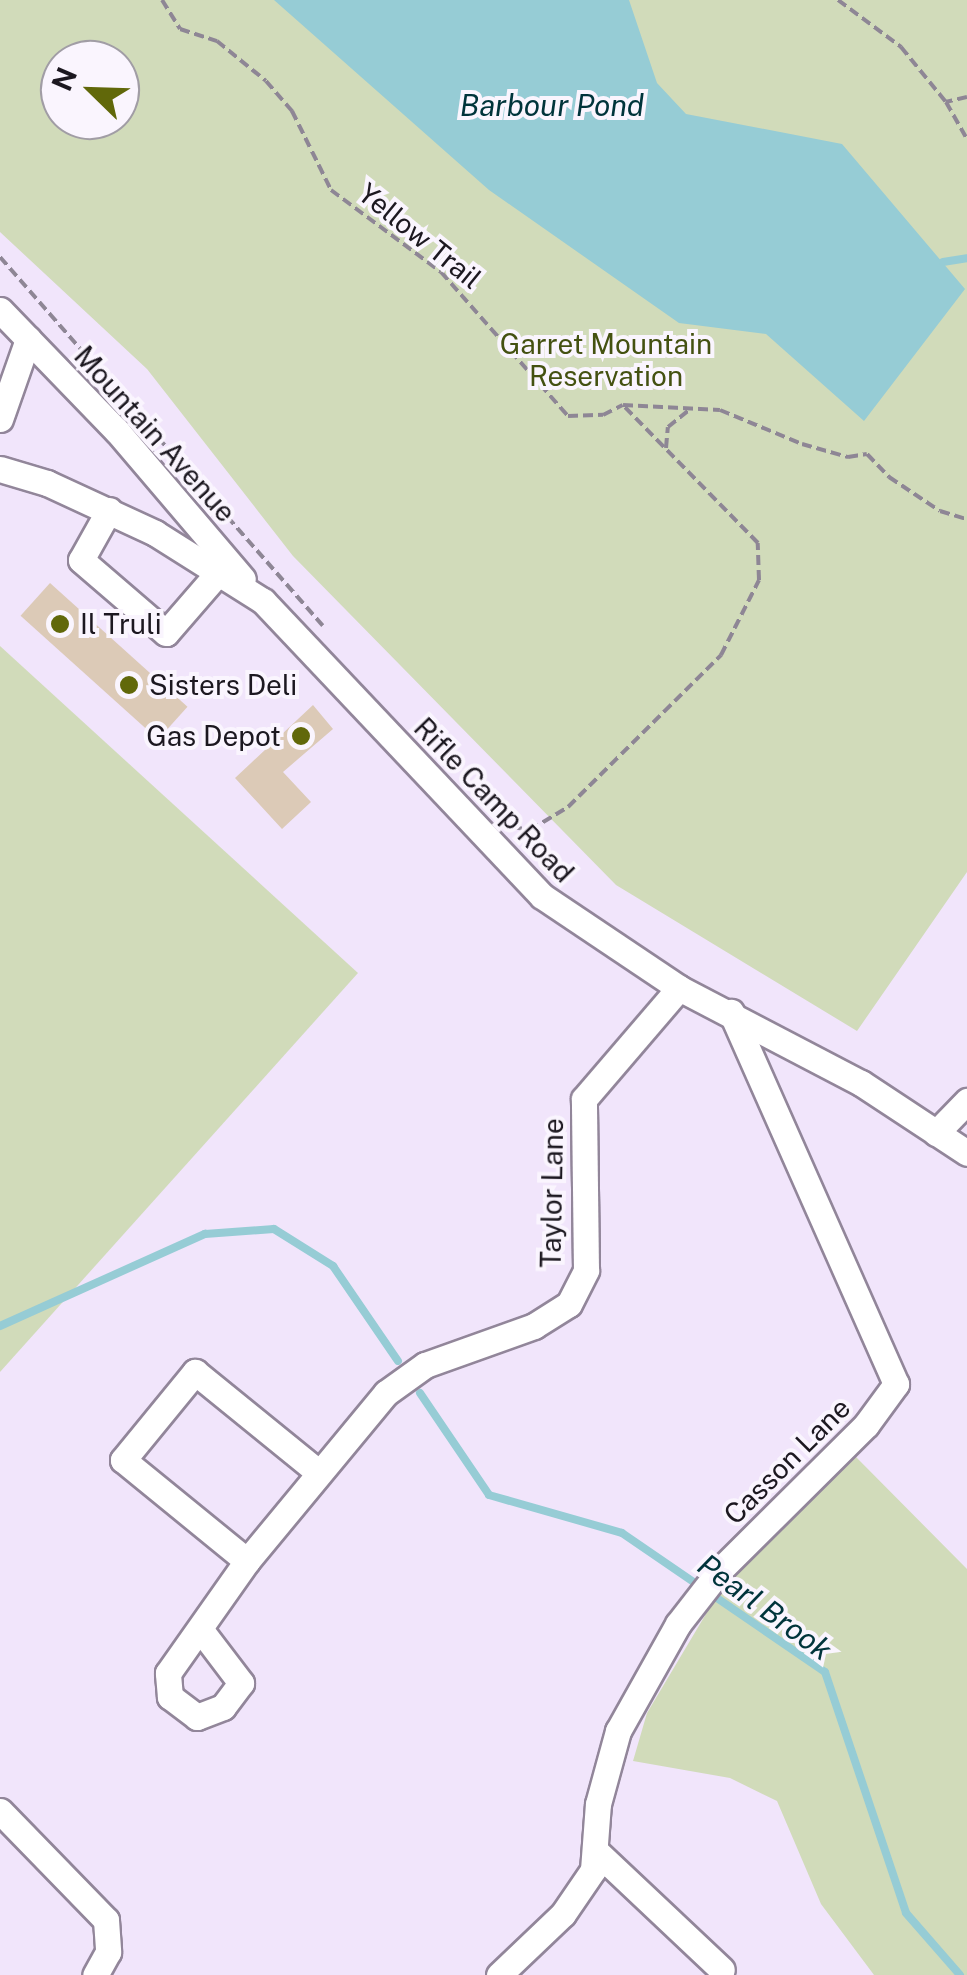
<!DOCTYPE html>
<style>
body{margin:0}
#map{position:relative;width:967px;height:1975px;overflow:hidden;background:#f1e5fb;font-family:"Public Sans",sans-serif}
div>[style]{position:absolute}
.green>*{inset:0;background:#d1dbba}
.water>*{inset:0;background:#96ccd5}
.stream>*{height:8px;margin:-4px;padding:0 4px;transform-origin:4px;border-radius:4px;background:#96ccd5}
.building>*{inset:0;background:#dccab7;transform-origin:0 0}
.path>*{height:4px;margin-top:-2px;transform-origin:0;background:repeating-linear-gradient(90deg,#8e8695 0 10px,transparent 0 15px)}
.roads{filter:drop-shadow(2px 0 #92869a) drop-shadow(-2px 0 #92869a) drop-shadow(0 2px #92869a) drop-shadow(0 -2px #92869a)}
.minor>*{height:25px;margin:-12.5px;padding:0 12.5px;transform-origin:12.5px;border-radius:12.5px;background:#fff}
.dots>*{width:28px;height:28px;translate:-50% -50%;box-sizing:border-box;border:5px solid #faf5fe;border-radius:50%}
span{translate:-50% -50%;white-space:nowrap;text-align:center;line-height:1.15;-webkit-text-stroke:8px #faf5fe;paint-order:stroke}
.street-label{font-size:28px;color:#1c1820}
.park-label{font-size:28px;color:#445111}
.poi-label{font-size:28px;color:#1c1820}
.left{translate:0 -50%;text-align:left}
.right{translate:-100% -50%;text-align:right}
.water-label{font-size:30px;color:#00343b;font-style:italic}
.north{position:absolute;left:40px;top:40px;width:100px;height:100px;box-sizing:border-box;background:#faf5fe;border:2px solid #a19da5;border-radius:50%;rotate:293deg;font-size:28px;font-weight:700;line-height:40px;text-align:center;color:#1c1820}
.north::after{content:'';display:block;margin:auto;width:35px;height:45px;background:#61680a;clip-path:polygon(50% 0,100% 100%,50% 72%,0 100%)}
</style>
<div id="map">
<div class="green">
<div style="clip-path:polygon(evenodd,0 0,967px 0,967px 872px,857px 1031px,616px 885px,293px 556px,147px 369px,0 232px,0 0,60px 60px,120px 60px,120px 120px,60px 120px,60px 60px)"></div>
<div style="clip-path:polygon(0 646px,358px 973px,0 1372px)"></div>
<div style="clip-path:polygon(856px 1457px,967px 1569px,967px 1975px,874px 1975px,821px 1904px,777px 1801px,730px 1778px,633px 1761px,647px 1713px,722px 1587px)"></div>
</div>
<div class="water">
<div style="clip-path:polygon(274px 0,629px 0,657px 83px,686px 114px,842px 144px,965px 289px,864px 421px,766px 334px,679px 323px,489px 190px)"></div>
</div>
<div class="stream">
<div style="left:943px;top:262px;width:24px;rotate:-9deg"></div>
<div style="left:0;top:1326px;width:225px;rotate:-24.2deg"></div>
<div style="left:205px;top:1234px;width:69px;rotate:-4.1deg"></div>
<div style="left:274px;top:1229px;width:70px;rotate:32.1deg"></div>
<div style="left:333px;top:1266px;width:115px;rotate:55.6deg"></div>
<div style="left:420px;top:1393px;width:123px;rotate:55.9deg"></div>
<div style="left:489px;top:1495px;width:138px;rotate:15.9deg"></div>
<div style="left:622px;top:1533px;width:246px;rotate:34.4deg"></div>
<div style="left:825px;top:1672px;width:254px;rotate:71.4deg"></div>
<div style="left:906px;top:1913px;width:82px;rotate:48.9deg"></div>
</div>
<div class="building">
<div style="left:50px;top:583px;width:185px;height:44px;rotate:42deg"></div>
<div style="clip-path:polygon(313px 705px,333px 729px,283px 772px,311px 802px,282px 829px,235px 778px)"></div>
</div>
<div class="path">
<div style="left:162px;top:0;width:34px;rotate:58deg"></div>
<div style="left:180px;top:29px;width:39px;rotate:18deg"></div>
<div style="left:217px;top:41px;width:63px;rotate:39.2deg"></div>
<div style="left:266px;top:81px;width:40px;rotate:49deg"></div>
<div style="left:292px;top:111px;width:88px;rotate:63.7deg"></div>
<div style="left:331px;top:190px;width:137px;rotate:36.7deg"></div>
<div style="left:441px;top:272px;width:192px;rotate:48.6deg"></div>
<div style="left:568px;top:416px;width:35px;rotate:-2deg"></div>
<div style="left:603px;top:415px;width:22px;rotate:-27deg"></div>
<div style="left:623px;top:405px;width:97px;rotate:3deg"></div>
<div style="left:720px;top:410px;width:89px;rotate:22.5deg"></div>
<div style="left:802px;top:444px;width:48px;rotate:15.8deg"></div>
<div style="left:848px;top:457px;width:19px;rotate:-9deg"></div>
<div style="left:867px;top:454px;width:32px;rotate:46deg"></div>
<div style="left:889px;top:477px;width:61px;rotate:33.7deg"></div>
<div style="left:940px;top:511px;width:28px;rotate:17deg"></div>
<div style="left:838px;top:0;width:79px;rotate:36.7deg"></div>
<div style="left:901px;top:47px;width:71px;rotate:50.7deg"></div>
<div style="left:967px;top:97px;width:22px;rotate:167deg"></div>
<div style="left:946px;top:102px;width:43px;rotate:60.4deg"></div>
<div style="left:0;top:257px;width:490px;rotate:48.8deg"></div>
<div style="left:666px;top:448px;width:21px;rotate:-85deg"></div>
<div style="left:668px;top:427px;width:28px;rotate:-39deg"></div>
<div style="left:512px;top:827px;width:18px;rotate:9deg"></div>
<div style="left:530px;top:830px;width:44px;rotate:-31.2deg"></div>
<div style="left:568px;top:807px;width:216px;rotate:-44.8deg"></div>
<div style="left:721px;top:655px;width:84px;rotate:-63.1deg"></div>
<div style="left:759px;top:580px;width:37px;rotate:-92deg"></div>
<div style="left:758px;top:543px;width:193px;rotate:-134.4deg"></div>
</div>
<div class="roads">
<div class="minor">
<div style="left:0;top:310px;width:168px;rotate:46deg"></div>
<div style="left:117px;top:431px;width:194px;rotate:49.6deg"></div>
<div style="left:0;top:419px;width:85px;rotate:-70.7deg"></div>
<div style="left:0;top:469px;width:49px;rotate:16.6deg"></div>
<div style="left:47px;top:483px;width:119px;rotate:24.8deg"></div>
<div style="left:155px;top:533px;width:128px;rotate:32.2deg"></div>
<div style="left:263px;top:601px;width:406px;rotate:46.6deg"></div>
<div style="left:542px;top:896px;width:165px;rotate:33.9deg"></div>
<div style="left:679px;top:988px;width:205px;rotate:27.6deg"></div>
<div style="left:861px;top:1083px;width:127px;rotate:33.4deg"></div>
<div style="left:109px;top:510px;width:57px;rotate:119.2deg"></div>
<div style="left:81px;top:560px;width:112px;rotate:40.7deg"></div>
<div style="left:166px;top:633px;width:79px;rotate:-49.1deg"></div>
<div style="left:936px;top:1133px;width:45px;rotate:-45.9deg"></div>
<div style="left:247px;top:1561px;width:160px;rotate:-140.8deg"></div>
<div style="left:123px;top:1460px;width:114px;rotate:-50.7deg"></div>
<div style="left:195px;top:1372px;width:159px;rotate:39.1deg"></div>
<div style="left:200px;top:1629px;width:68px;rotate:52.8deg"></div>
<div style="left:241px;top:1683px;width:30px;rotate:127deg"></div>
<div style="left:223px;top:1707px;width:28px;rotate:159deg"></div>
<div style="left:197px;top:1717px;width:34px;rotate:-143deg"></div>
<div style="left:170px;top:1697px;width:24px;rotate:-95deg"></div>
<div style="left:168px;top:1673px;width:137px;rotate:-54.8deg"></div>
<div style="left:247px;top:1561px;width:218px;rotate:-50.4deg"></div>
<div style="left:386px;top:1393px;width:48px;rotate:-35.7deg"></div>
<div style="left:425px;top:1365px;width:116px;rotate:-19.7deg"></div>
<div style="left:534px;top:1326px;width:41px;rotate:-32.2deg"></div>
<div style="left:569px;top:1304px;width:38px;rotate:-63deg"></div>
<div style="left:586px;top:1270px;width:171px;rotate:-90.7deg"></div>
<div style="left:584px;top:1099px;width:146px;rotate:-49.4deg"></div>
<div style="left:0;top:1811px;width:152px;rotate:45.8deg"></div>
<div style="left:106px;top:1920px;width:32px;rotate:86deg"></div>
<div style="left:108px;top:1952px;width:26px;rotate:119deg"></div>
<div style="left:598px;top:1853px;width:170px;rotate:43.3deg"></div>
<div style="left:499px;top:1975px;width:88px;rotate:-43.6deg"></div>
<div style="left:563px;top:1914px;width:53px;rotate:-55.7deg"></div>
<div style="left:593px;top:1870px;width:66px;rotate:-85.7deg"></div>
<div style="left:598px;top:1804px;width:76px;rotate:-74.7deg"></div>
<div style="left:618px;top:1731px;width:123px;rotate:-60.7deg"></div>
<div style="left:678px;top:1624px;width:68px;rotate:-52.1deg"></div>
<div style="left:720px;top:1570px;width:206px;rotate:-44.8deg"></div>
<div style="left:866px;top:1425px;width:51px;rotate:-53.8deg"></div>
<div style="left:896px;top:1384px;width:407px;rotate:-113.9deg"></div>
</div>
</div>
<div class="dots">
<div style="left:60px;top:624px;background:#61680a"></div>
<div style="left:129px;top:685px;background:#61680a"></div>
<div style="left:301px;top:736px;background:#61680a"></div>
</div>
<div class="street-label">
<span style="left:420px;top:236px;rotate:39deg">Yellow Trail</span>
<span style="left:155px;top:434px;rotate:48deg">Mountain Avenue</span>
<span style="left:494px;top:800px;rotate:46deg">Rifle Camp Road</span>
<span style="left:552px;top:1193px;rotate:-89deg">Taylor Lane</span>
<span style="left:787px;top:1461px;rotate:-45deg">Casson Lane</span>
</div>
<div class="park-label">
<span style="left:606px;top:360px">Garret Mountain<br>Reservation</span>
</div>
<div class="poi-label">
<span class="left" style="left:80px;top:624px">Il Truli</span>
<span class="left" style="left:149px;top:685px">Sisters Deli</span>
<span class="right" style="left:281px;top:736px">Gas Depot</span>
</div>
<div class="water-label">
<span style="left:552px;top:105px">Barbour Pond</span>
<span style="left:765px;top:1607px;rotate:36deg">Pearl Brook</span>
</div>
<div class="north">N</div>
</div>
